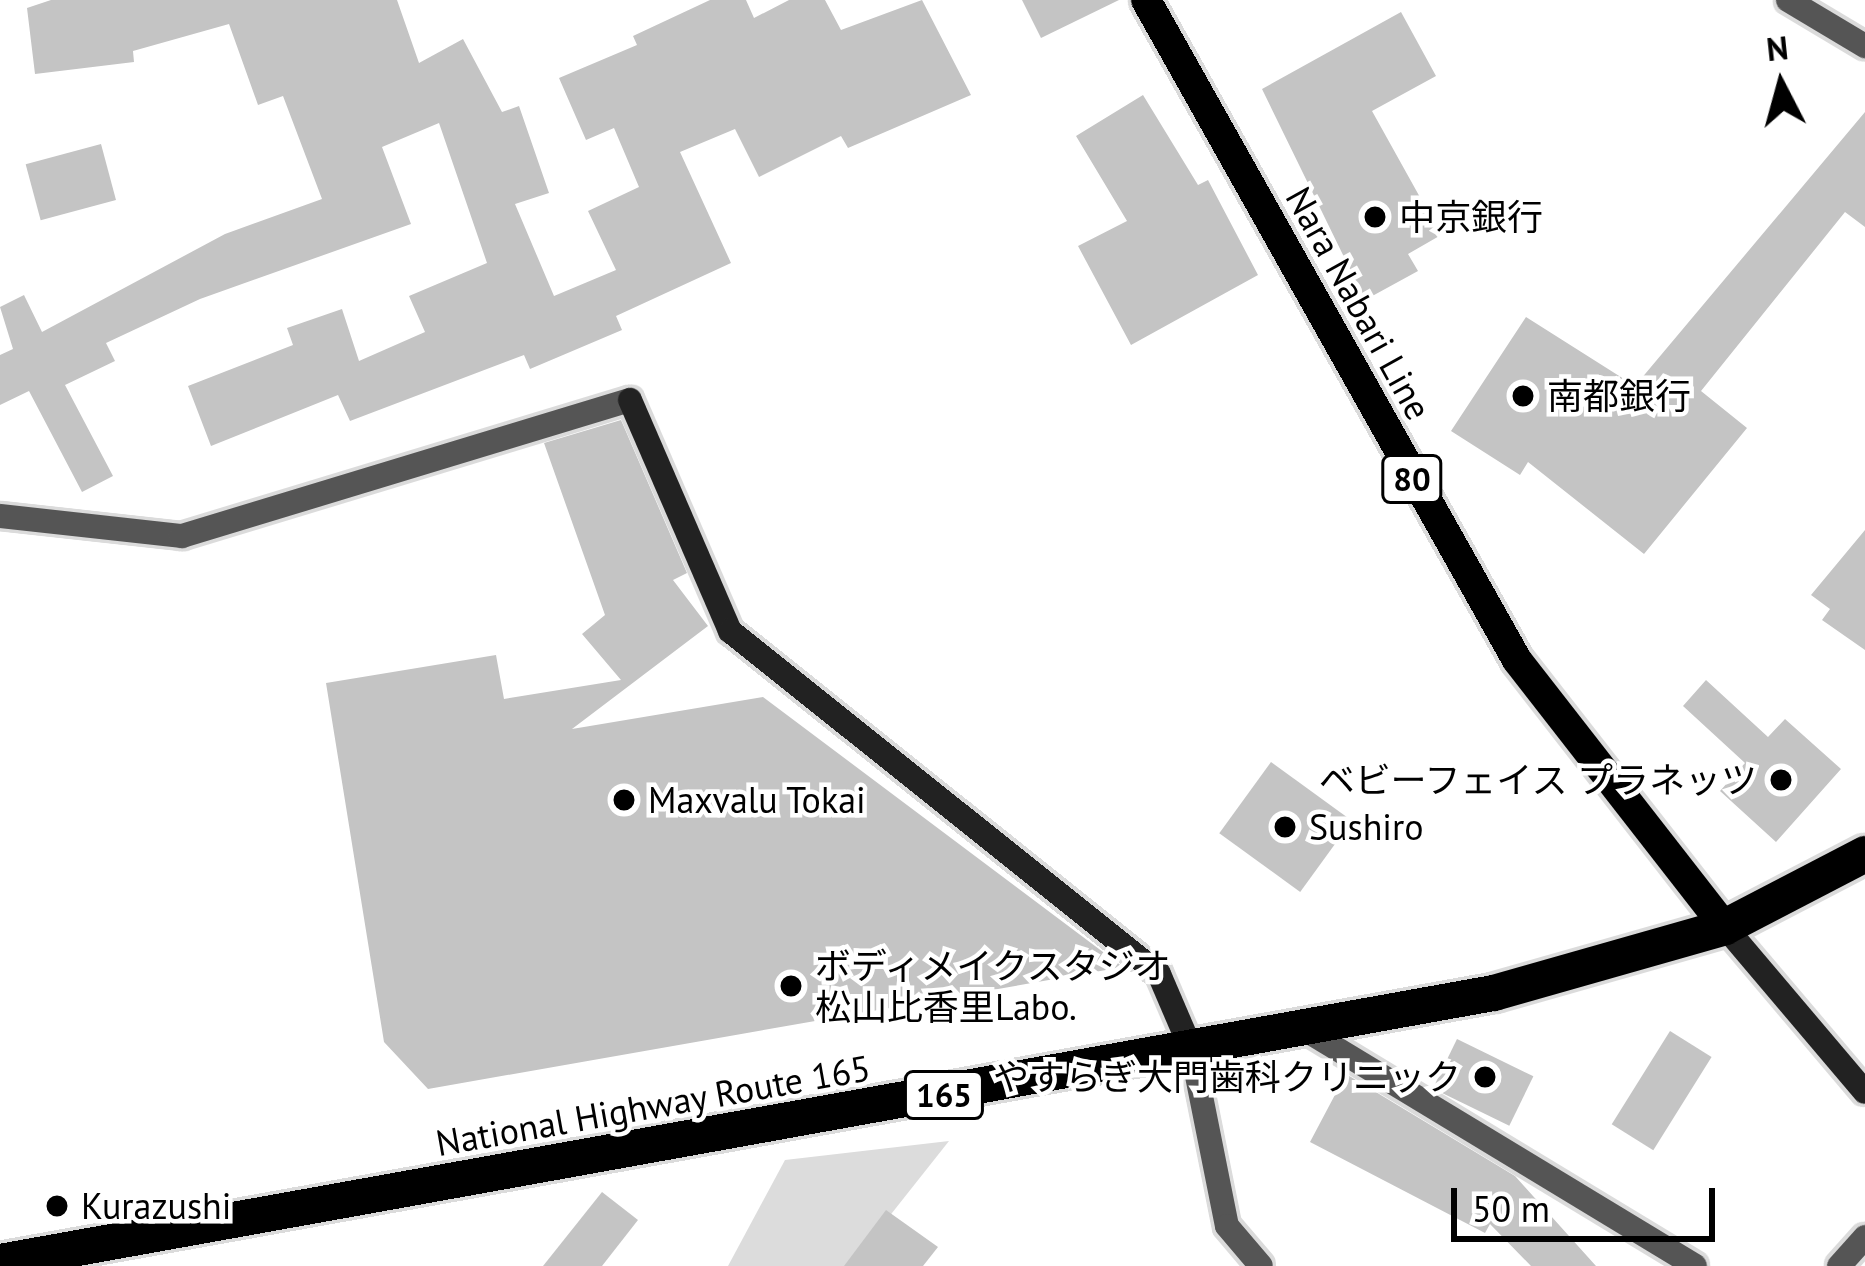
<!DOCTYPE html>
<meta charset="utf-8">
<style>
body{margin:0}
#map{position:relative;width:1865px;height:1266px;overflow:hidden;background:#fff;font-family:"PT Sans","Noto Sans JP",sans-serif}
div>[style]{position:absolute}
.green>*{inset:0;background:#dcdcdc}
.building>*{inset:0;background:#c4c4c4;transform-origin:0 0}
.roads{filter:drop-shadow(3px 0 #dbdbdb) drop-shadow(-3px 0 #dbdbdb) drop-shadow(0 3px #dbdbdb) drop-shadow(0 -3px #dbdbdb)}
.street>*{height:24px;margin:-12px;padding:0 12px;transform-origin:12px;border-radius:12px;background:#555}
.secondary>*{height:24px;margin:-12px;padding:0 12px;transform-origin:12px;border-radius:12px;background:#222}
.primary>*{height:30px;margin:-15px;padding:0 15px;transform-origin:15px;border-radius:15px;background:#000}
.highway>*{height:36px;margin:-18px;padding:0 18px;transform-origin:18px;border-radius:18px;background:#000}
.dots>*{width:33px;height:33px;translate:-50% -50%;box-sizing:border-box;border:6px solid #fff;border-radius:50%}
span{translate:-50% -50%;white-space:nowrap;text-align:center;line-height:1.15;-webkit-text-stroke:9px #fff;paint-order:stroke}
.shield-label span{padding:3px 9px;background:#fff;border:3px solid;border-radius:9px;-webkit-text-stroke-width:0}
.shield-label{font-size:33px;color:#000;font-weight:700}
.poi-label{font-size:36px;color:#000}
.left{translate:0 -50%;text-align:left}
.right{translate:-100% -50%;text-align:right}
.street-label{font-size:36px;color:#000}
.north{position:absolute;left:1721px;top:24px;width:120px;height:120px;-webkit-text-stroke:9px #fff;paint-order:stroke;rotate:354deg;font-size:33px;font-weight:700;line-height:48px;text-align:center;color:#000}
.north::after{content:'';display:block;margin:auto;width:42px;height:54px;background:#000;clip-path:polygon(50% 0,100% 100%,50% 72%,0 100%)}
.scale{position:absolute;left:1451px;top:1188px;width:264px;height:54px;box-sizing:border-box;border:6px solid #000;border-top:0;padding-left:15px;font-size:36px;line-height:42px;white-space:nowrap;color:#000;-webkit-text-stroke:9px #fff;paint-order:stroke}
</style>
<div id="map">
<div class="green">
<div style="clip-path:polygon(949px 1141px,850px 1266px,728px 1266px,785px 1160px)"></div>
</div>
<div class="building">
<div style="clip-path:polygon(51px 0,397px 0,419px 63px,463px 39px,502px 112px,519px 106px,549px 193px,515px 204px,554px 296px,616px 270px,588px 211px,639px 187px,614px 128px,586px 140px,559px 78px,637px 45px,633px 36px,710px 0,746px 0,754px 18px,789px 0,825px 0,841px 30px,922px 0,971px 95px,848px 148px,841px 136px,759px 177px,735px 129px,680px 152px,731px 263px,616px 316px,622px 330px,530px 369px,524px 355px,350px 421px,338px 395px,211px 446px,188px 386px,293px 345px,287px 328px,342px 309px,359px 361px,425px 332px,409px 296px,487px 263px,439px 123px,382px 147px,411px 224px,200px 299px,106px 343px,115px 361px,65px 385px,113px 476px,82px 492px,29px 391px,0 405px,0 355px,13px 349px,0 307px,24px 295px,42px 332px,225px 234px,322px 199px,283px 96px,258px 105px,229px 24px,133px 51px,134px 62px,35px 74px,27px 8px)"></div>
<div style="clip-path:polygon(1022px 0,1119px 0,1041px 38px)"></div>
<div style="clip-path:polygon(1401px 12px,1436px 76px,1372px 111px,1441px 235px,1408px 254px,1418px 271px,1365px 300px,1262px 89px)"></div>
<div style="clip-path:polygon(1143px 95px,1198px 185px,1208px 180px,1258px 275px,1131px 345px,1078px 246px,1127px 221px,1076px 136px)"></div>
<div style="clip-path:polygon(1865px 112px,1865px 227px,1845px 212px,1701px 391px,1747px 428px,1644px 554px,1528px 462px,1520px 475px,1451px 431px,1526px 317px,1635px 386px)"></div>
<div style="left:101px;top:144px;width:58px;height:78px;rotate:75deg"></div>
<div style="clip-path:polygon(621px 420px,687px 573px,673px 580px,708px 626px,572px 729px,763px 697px,1123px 967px,428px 1089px,384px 1042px,326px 683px,496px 655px,504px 699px,621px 680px,582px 634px,605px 615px,544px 443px)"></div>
<div style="clip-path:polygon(1865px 530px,1865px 650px,1822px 620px,1830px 609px,1811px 595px)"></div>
<div style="clip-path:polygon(1706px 680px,1768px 737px,1785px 719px,1841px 769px,1776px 842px,1720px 791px,1745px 763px,1683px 706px)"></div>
<div style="left:1271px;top:762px;width:100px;height:88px;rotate:36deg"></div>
<div style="left:1670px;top:1031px;width:49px;height:110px;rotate:32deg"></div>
<div style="left:1457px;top:1039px;width:85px;height:55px;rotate:26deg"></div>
<div style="clip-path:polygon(1346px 1074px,1515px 1176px,1596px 1266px,1531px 1266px,1490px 1224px,1485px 1233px,1310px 1142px)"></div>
<div style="clip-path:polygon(602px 1192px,638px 1220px,602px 1266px,543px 1266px)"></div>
<div style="clip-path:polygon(886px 1210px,938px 1247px,923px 1266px,844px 1266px)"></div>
</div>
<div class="roads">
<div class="street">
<div style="left:1788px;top:0;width:90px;rotate:30.9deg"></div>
<div style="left:0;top:516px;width:183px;rotate:6.3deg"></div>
<div style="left:182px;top:536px;width:468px;rotate:-16.9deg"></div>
<div style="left:1309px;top:1032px;width:451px;rotate:31.2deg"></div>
<div style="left:1192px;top:1051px;width:178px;rotate:78.7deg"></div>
<div style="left:1227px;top:1226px;width:52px;rotate:49.6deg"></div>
<div style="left:1839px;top:1266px;width:39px;rotate:-48deg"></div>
</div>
<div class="secondary">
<div style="left:630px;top:400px;width:252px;rotate:66.6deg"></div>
<div style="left:730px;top:631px;width:549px;rotate:38.64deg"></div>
<div style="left:1159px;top:974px;width:84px;rotate:66.8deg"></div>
<div style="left:1725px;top:927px;width:216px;rotate:49.7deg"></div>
</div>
<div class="primary">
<div style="left:1146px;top:0;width:757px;rotate:60.66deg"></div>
<div style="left:1517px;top:660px;width:338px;rotate:52.1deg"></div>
</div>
<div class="highway">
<div style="left:0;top:1262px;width:1518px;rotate:-10.21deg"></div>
<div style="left:1494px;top:993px;width:240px;rotate:-15.9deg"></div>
<div style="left:1725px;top:927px;width:158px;rotate:-27.5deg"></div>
</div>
</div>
<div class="dots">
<div style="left:1375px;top:217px;background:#000"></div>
<div style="left:1523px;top:396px;background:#000"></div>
<div style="left:1781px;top:780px;background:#000"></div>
<div style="left:624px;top:800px;background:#000"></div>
<div style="left:1285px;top:827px;background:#000"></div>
<div style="left:791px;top:986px;background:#000"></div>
<div style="left:1485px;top:1077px;background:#000"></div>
<div style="left:57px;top:1206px;background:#000"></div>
</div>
<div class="shield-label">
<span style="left:1412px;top:479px">80</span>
<span style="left:944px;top:1095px">165</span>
</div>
<div class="poi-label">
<span class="left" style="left:1399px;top:217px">中京銀行</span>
<span class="left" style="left:1547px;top:396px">南都銀行</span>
<span class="right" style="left:1757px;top:780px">ベビーフェイス プラネッツ</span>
<span class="left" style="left:648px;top:800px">Maxvalu Tokai</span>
<span class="left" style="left:1309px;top:827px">Sushiro</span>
<span class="left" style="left:815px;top:986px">ボディメイクスタジオ<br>松山比香里Labo.</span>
<span class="right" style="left:1461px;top:1077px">やすらぎ大門歯科クリニック</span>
<span class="left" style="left:81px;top:1206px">Kurazushi</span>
</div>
<div class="street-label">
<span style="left:1359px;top:303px;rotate:61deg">Nara Nabari Line</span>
<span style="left:653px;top:1105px;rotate:-10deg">National Highway Route 165</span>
</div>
<div class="north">N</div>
<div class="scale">50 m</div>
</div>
